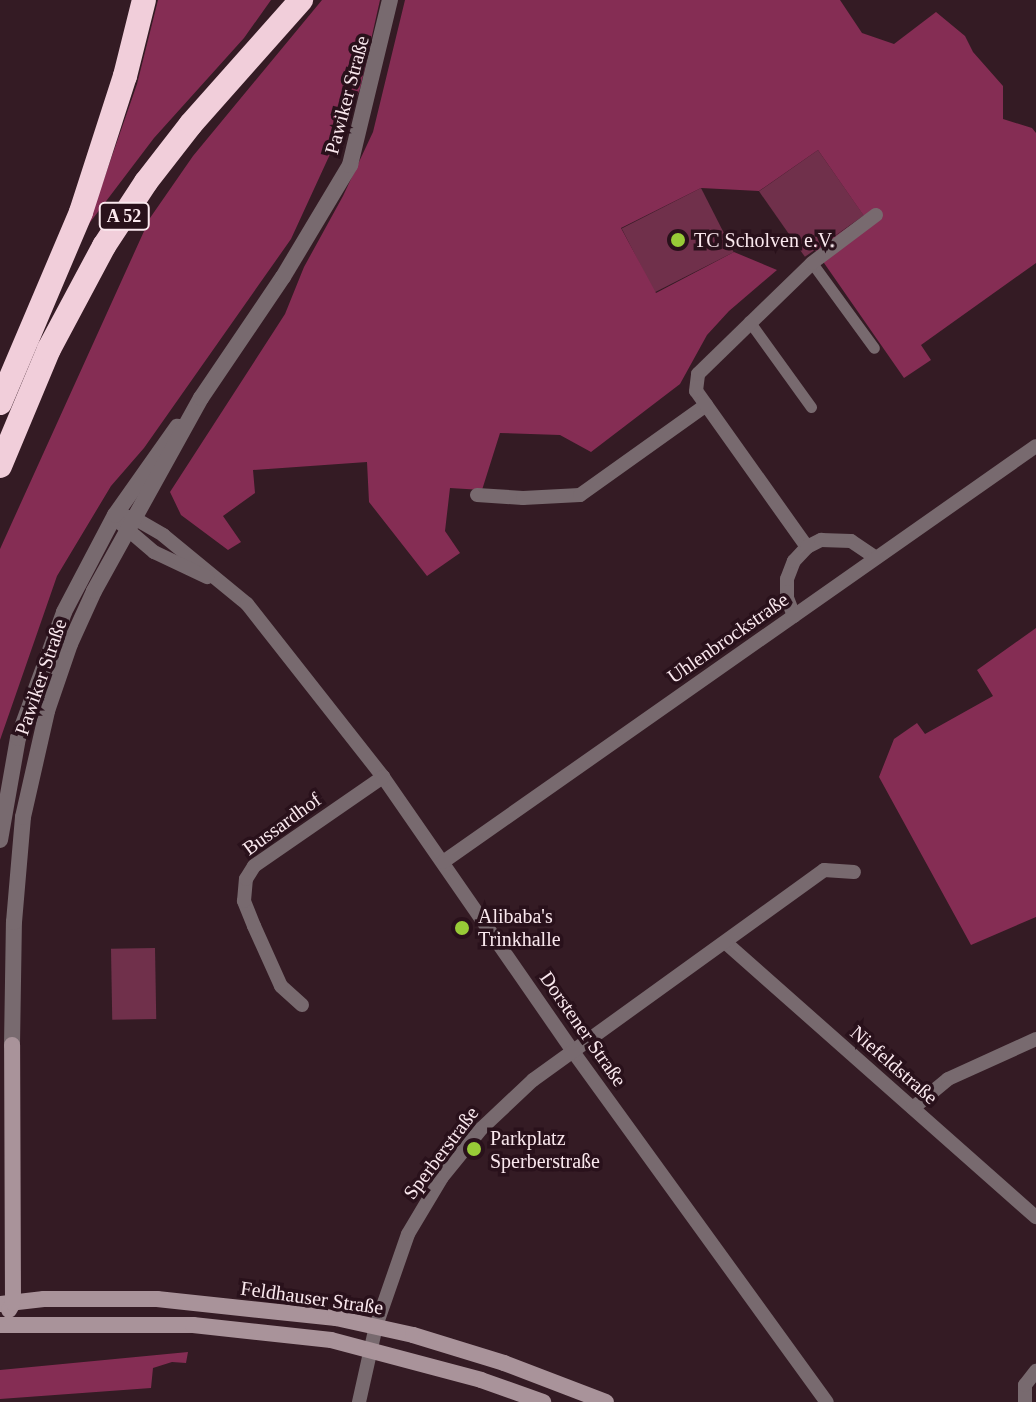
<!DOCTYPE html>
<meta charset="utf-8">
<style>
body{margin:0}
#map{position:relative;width:1036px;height:1402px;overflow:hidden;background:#341b24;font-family:Georgia,serif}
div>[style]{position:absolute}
.green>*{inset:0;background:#70304b;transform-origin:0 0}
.forest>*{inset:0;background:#852d54}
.pedestrian>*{height:11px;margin:-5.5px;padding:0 5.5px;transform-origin:5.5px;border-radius:5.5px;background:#786a6f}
.minor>*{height:14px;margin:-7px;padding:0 7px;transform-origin:7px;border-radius:7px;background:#786a6f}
.tertiary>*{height:16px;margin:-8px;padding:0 8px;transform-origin:8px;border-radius:8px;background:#786a6f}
.secondary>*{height:16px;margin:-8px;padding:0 8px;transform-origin:8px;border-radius:8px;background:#a9939a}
.motorway>*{height:24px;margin:-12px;padding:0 12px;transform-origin:12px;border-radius:12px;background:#f1ceda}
.dots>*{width:22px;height:22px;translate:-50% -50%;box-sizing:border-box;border:4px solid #29111b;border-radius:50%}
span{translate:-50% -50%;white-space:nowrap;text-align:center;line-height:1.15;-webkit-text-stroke:7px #29111b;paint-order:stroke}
.shield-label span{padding:2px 6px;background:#29111b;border:2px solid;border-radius:6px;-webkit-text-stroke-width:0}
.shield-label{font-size:18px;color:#fae8ee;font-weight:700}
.street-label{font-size:20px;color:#fae8ee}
.poi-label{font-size:20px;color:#fae8ee}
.left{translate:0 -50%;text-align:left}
</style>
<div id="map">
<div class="green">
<div style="left:818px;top:150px;width:80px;height:72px;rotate:55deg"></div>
<div style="left:701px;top:188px;width:72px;height:89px;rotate:63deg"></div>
<div style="left:155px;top:948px;width:71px;height:44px;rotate:89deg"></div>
</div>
<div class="forest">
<div style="clip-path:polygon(158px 0,271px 0,244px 38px,154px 138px,88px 225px,137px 84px)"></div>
<div style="clip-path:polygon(322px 0,380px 0,360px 89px,291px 239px,144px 448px,111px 486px,57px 576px,0 740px,0 549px,150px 218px,193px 156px)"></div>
<div style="clip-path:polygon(405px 0,840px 0,862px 33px,894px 44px,936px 12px,965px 36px,973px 52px,1003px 86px,1003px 119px,1032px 128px,1036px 133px,1036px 263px,921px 345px,931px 360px,904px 378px,815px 250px,864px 216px,818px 150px,759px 191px,701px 188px,621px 228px,656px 293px,734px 252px,777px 270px,729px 311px,707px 335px,680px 384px,591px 452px,560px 435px,500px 433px,482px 490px,450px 488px,445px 531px,460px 553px,427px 576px,369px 502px,367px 462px,253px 470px,255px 493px,223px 516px,241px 542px,228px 550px,181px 515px,170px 492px,285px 314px,304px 267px,343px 196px,373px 132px)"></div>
<div style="clip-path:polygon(1036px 628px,1036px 917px,971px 945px,879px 777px,894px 739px,917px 723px,925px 734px,993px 696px,977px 670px)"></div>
<div style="clip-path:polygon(188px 1352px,186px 1363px,172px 1362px,153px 1368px,151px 1388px,0 1399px,0 1370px)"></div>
</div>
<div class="pedestrian">
<div style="left:812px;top:263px;width:105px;rotate:53.9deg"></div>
<div style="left:749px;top:321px;width:106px;rotate:54.2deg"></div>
</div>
<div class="minor">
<div style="left:477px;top:495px;width:46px;rotate:3.7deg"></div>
<div style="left:523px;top:498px;width:57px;rotate:-3deg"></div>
<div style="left:580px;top:495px;width:155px;rotate:-35.5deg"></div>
<div style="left:124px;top:516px;width:10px;rotate:11deg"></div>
<div style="left:134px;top:518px;width:34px;rotate:30deg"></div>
<div style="left:163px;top:535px;width:109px;rotate:39.4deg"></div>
<div style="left:247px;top:604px;width:220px;rotate:51.8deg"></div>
<div style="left:383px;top:777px;width:336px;rotate:55.3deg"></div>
<div style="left:574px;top:1053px;width:431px;rotate:54.1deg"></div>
<div style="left:120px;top:523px;width:45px;rotate:40.5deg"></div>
<div style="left:154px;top:552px;width:59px;rotate:25.3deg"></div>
<div style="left:807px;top:547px;width:191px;rotate:-125.4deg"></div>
<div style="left:696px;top:391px;width:17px;rotate:-83deg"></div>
<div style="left:698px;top:374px;width:159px;rotate:-44.2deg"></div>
<div style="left:812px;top:263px;width:80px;rotate:-36.9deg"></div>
<div style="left:794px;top:616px;width:19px;rotate:-111deg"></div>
<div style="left:787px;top:598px;width:19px;rotate:-90deg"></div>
<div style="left:787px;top:579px;width:19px;rotate:-69deg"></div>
<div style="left:794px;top:561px;width:19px;rotate:-47deg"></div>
<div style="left:807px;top:547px;width:16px;rotate:-27deg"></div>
<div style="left:821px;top:540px;width:30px;rotate:2deg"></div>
<div style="left:851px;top:541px;width:30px;rotate:34deg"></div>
<div style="left:443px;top:862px;width:724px;rotate:-35.05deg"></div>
<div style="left:726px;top:943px;width:414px;rotate:41.5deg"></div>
<div style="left:302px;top:1005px;width:28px;rotate:-138deg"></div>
<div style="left:281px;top:986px;width:66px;rotate:-114.2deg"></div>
<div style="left:254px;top:926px;width:27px;rotate:-112deg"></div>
<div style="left:244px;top:901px;width:22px;rotate:-85deg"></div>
<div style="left:246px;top:879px;width:15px;rotate:-58deg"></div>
<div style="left:254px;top:866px;width:157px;rotate:-34.6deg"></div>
<div style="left:913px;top:1108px;width:45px;rotate:-39.6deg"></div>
<div style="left:948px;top:1079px;width:97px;rotate:-24.4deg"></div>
<div style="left:359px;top:1402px;width:78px;rotate:-77.4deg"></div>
<div style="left:376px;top:1326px;width:97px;rotate:-70.8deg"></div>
<div style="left:408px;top:1234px;width:66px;rotate:-59.2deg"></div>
<div style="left:442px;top:1177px;width:63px;rotate:-50.8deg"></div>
<div style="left:482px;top:1128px;width:70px;rotate:-43.3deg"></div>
<div style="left:533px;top:1080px;width:359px;rotate:-35.8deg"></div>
<div style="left:824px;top:870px;width:30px;rotate:4deg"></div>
<div style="left:1025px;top:1402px;width:17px;rotate:-90deg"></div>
<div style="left:1025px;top:1385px;width:18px;rotate:-52deg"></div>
</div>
<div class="tertiary">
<div style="left:0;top:840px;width:104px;rotate:-80deg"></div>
<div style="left:18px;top:738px;width:134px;rotate:-69.9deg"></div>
<div style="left:64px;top:612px;width:110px;rotate:-62.3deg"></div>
<div style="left:115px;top:515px;width:108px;rotate:-54.8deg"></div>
<div style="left:12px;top:1045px;width:123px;rotate:-89.1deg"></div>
<div style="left:14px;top:922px;width:105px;rotate:-85.1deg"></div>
<div style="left:23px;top:817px;width:109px;rotate:-77.2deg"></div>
<div style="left:47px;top:711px;width:71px;rotate:-71.1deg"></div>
<div style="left:70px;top:644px;width:58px;rotate:-65.6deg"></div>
<div style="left:94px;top:591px;width:221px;rotate:-61deg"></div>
<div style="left:201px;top:398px;width:146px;rotate:-55.9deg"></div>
<div style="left:283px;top:277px;width:131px;rotate:-59.1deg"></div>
<div style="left:350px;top:165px;width:170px;rotate:-76.4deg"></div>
</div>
<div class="secondary">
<div style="left:0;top:1304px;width:44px;rotate:-6.5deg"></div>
<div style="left:44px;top:1299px;width:113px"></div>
<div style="left:157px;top:1299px;width:180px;rotate:6.1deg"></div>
<div style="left:336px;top:1318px;width:79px;rotate:12.4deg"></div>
<div style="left:413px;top:1335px;width:95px;rotate:17.1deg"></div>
<div style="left:504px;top:1363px;width:109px;rotate:20.9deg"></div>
<div style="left:9px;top:1310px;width:8px;rotate:-60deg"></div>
<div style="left:13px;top:1303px;width:258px;rotate:-90.2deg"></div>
<div style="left:0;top:1325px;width:193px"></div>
<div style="left:193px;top:1325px;width:139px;rotate:6.2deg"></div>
<div style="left:331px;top:1340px;width:155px;rotate:14.9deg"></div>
<div style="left:481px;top:1380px;width:66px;rotate:19.5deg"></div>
</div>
<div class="motorway">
<div style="left:0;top:403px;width:207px;rotate:-67deg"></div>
<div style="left:81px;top:212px;width:143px;rotate:-72.1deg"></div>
<div style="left:125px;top:76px;width:78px;rotate:-76deg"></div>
<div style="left:0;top:466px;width:127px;rotate:-67.3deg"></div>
<div style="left:49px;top:349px;width:117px;rotate:-61.9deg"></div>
<div style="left:104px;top:246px;width:77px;rotate:-56.7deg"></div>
<div style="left:146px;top:182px;width:73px;rotate:-52.2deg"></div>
<div style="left:191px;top:124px;width:166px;rotate:-48.4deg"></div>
</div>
<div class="dots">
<div style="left:678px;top:240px;background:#98cb37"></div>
<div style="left:462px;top:928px;background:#98cb37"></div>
<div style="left:474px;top:1149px;background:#98cb37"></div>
</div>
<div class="shield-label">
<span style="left:124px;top:216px">A 52</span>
</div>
<div class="street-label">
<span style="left:347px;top:95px;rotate:-75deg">Pawiker Straße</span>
<span style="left:728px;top:638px;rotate:-35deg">Uhlenbrockstraße</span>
<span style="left:41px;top:677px;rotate:-71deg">Pawiker Straße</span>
<span style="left:282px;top:824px;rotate:-36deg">Bussardhof</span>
<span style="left:583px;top:1029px;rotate:55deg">Dorstener Straße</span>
<span style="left:894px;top:1065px;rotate:41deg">Niefeldstraße</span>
<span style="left:441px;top:1153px;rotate:-53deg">Sperberstraße</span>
<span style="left:312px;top:1298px;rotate:8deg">Feldhauser Straße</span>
</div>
<div class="poi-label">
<span class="left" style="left:694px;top:240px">TC Scholven e.V.</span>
<span class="left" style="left:478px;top:928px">Alibaba's<br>Trinkhalle</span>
<span class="left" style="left:490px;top:1150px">Parkplatz<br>Sperberstraße</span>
</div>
</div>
